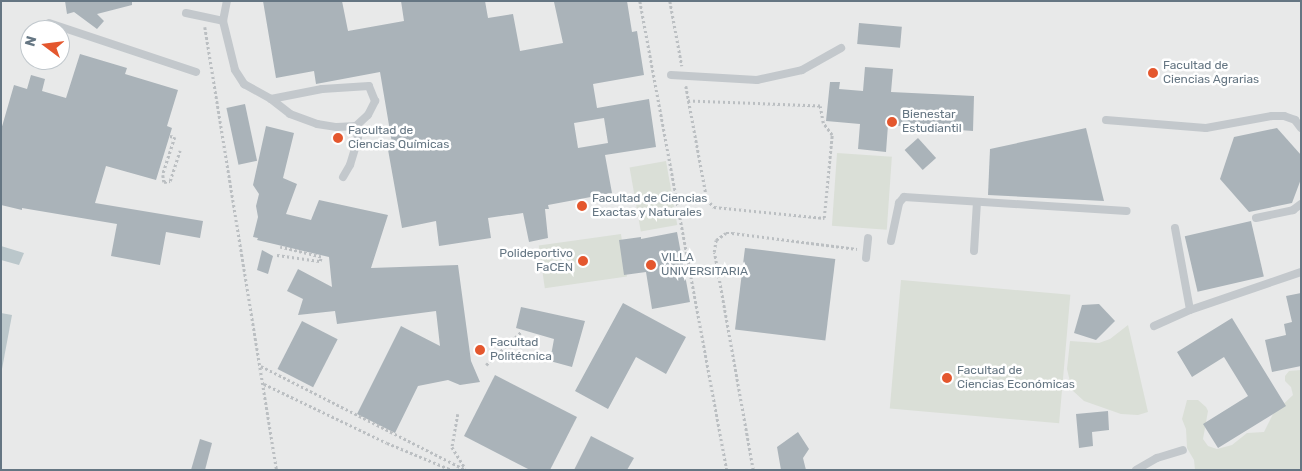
<!DOCTYPE html>
<meta charset="utf-8">
<style>
body{margin:0}
#map{position:relative;width:1302px;height:471px;overflow:hidden;background:#fafaf8;font-family:Rubik,sans-serif}
div>[style]{position:absolute}
.built>*{inset:0;background:#e8e9e9}
.green>*{inset:0;background:#dadfd7;transform-origin:0 0}
.water>*{inset:0;background:#bbc7cb}
.building>*{inset:0;background:#aab3b9;transform-origin:0 0}
.path>*{height:2.5px;margin-top:-1.25px;transform-origin:0;background:repeating-linear-gradient(90deg,#bbbfc2 0 2.5px,transparent 0 5px)}
.service>*{height:8px;margin:-4px;padding:0 4px;transform-origin:4px;border-radius:4px;background:#c3c8cc}
.dots>*{width:14px;height:14px;translate:-50% -50%;box-sizing:border-box;border:2px solid #fff;border-radius:50%}
span{translate:-50% -50%;white-space:nowrap;text-align:center;line-height:1.15;-webkit-text-stroke:5px #fff;paint-order:stroke}
.poi-label{font-size:12px;color:#657683}
.left{translate:0 -50%;text-align:left}
.right{translate:-100% -50%;text-align:right}
.frame{position:absolute;inset:0;border:2px solid #657683;pointer-events:none}
.north{position:absolute;left:20px;top:20px;width:50px;height:50px;box-sizing:border-box;background:#fff;border:1px solid #c1c8cd;border-radius:50%;rotate:285deg;font-size:14px;font-weight:700;line-height:20px;text-align:center;color:#657683}
.north::after{content:'';display:block;margin:auto;width:18px;height:22px;background:#e4572e;clip-path:polygon(50% 0,100% 100%,50% 72%,0 100%)}
</style>
<div id="map">
<div class="built">
<div style="clip-path:polygon(evenodd,1px 1px,1301px 1px,1301px 470px,1px 470px,1px 1px,30px 30px,60px 30px,60px 60px,30px 60px,30px 30px)"></div>
</div>
<div class="green">
<div style="left:837px;top:153px;width:55px;height:73px;rotate:4deg"></div>
<div style="left:666px;top:161px;width:65px;height:37px;rotate:80deg"></div>
<div style="left:621px;top:234px;width:43px;height:83px;rotate:82deg"></div>
<div style="left:901px;top:280px;width:170px;height:129px;rotate:5deg"></div>
<div style="clip-path:polygon(1128px 325px,1148px 412px,1138px 415px,1121px 414px,1084px 401px,1072px 390px,1067px 369px,1070px 341px,1099px 343px,1110px 339px)"></div>
<div style="clip-path:polygon(1301px 370px,1301px 470px,1195px 470px,1194px 460px,1187px 448px,1186px 429px,1182px 419px,1187px 400px,1198px 400px,1206px 407px,1208px 411px,1203px 439px,1208px 446px,1217px 449px,1232px 445px,1247px 433px,1264px 432px,1273px 414px,1293px 395px,1291px 387px,1285px 381px,1285px 376px,1289px 371px)"></div>
</div>
<div class="water">
<div style="clip-path:polygon(1px 246px,24px 253px,19px 265px,1px 260px)"></div>
<div style="clip-path:polygon(1px 313px,12px 315px,2px 369px,1px 368px)"></div>
</div>
<div class="building">
<div style="clip-path:polygon(65px 1px,132px 1px,132px 5px,97px 14px,104px 21px,97px 29px,74px 12px,67px 14px)"></div>
<div style="clip-path:polygon(evenodd,263px 1px,342px 1px,348px 31px,404px 21px,401px 1px,485px 1px,488px 18px,513px 14px,520px 51px,563px 43px,554px 2px,627px 1px,632px 32px,637px 31px,644px 75px,593px 84px,597px 108px,649px 99px,656px 147px,605px 155px,612px 193px,548px 205px,549px 209px,545px 209px,548px 238px,529px 242px,523px 213px,488px 218px,491px 238px,439px 246px,436px 221px,402px 228px,387px 144px,392px 143px,380px 72px,316px 84px,314px 71px,276px 78px,263px 1px,604px 118px,608px 143px,578px 148px,574px 123px,604px 118px)"></div>
<div style="left:859px;top:23px;width:43px;height:21px;rotate:5deg"></div>
<div style="clip-path:polygon(80px 54px,127px 68px,125px 74px,178px 90px,167px 126px,172px 128px,156px 180px,106px 166px,95px 203px,203px 221px,200px 238px,166px 232px,160px 265px,111px 256px,117px 224px,22px 208px,22px 210px,1px 205px,1px 130px,14px 85px,27px 89px,31px 75px,45px 79px,42px 91px,66px 98px)"></div>
<div style="clip-path:polygon(865px 67px,893px 69px,891px 92px,974px 96px,973px 131px,888px 125px,886px 152px,858px 149px,860px 124px,826px 121px,830px 82px,840px 82px,839px 89px,863px 91px)"></div>
<div style="left:245px;top:104px;width:58px;height:19px;rotate:78deg"></div>
<div style="clip-path:polygon(266px 126px,294px 133px,283px 178px,297px 184px,286px 214px,311px 220px,319px 200px,388px 215px,371px 268px,458px 265px,471px 361px,480px 382px,460px 385px,448px 380px,418px 386px,395px 433px,357px 414px,401px 326px,440px 346px,436px 311px,337px 324px,335px 311px,298px 315px,303px 299px,287px 291px,298px 269px,332px 287px,329px 257px,257px 240px,258px 238px,253px 237px,258px 217px,256px 206px,259px 194px,253px 185px)"></div>
<div style="clip-path:polygon(1086px 128px,1104px 201px,988px 195px,990px 149px)"></div>
<div style="clip-path:polygon(1277px 128px,1301px 155px,1301px 179px,1292px 203px,1249px 212px,1220px 179px,1234px 137px)"></div>
<div style="left:918px;top:138px;width:27px;height:18px;rotate:48deg"></div>
<div style="left:1251px;top:221px;width:57px;height:68px;rotate:77deg"></div>
<div style="clip-path:polygon(677px 232px,690px 302px,652px 309px,646px 272px,624px 275px,619px 240px,641px 237px,641px 239px)"></div>
<div style="left:745px;top:248px;width:91px;height:82px;rotate:7deg"></div>
<div style="clip-path:polygon(262px 250px,273px 256px,268px 274px,257px 270px)"></div>
<div style="clip-path:polygon(1301px 293px,1301px 366px,1272px 372px,1265px 340px,1286px 335px,1284px 324px,1292px 322px,1286px 296px)"></div>
<div style="clip-path:polygon(623px 303px,686px 337px,666px 374px,636px 357px,608px 409px,575px 391px)"></div>
<div style="clip-path:polygon(1099px 304px,1115px 321px,1096px 340px,1074px 333px,1082px 305px)"></div>
<div style="clip-path:polygon(521px 307px,585px 321px,572px 367px,550px 361px,554px 339px,516px 328px)"></div>
<div style="clip-path:polygon(1232px 318px,1286px 406px,1218px 448px,1203px 424px,1248px 396px,1224px 357px,1192px 377px,1177px 352px)"></div>
<div style="left:302px;top:321px;width:40px;height:54px;rotate:27deg"></div>
<div style="clip-path:polygon(495px 375px,577px 417px,550px 470px,530px 470px,464px 436px)"></div>
<div style="clip-path:polygon(1108px 411px,1109px 430px,1092px 432px,1093px 446px,1079px 448px,1076px 414px)"></div>
<div style="clip-path:polygon(798px 432px,809px 449px,803px 458px,806px 470px,781px 470px,777px 447px)"></div>
<div style="clip-path:polygon(591px 436px,634px 458px,627px 470px,574px 470px)"></div>
<div style="clip-path:polygon(200px 439px,212px 443px,205px 470px,191px 470px)"></div>
</div>
<div class="path">
<div style="left:640px;top:1px;width:477px;rotate:79.5deg"></div>
<div style="left:670px;top:1px;width:66px;rotate:79.5deg"></div>
<div style="left:205px;top:27px;width:449px;rotate:80.8deg"></div>
<div style="left:686px;top:86px;width:115px;rotate:79.5deg"></div>
<div style="left:707px;top:199px;width:11px;rotate:49deg"></div>
<div style="left:714px;top:207px;width:111px;rotate:5.7deg"></div>
<div style="left:824px;top:218px;width:83px;rotate:-84.5deg"></div>
<div style="left:832px;top:135px;width:15px;rotate:-127deg"></div>
<div style="left:823px;top:123px;width:17px;rotate:-100deg"></div>
<div style="left:820px;top:106px;width:132px;rotate:-177.8deg"></div>
<div style="left:170px;top:136px;width:5px;rotate:11deg"></div>
<div style="left:175px;top:137px;width:40px;rotate:108deg"></div>
<div style="left:163px;top:175px;width:7px;rotate:82deg"></div>
<div style="left:164px;top:182px;width:6px;rotate:-9deg"></div>
<div style="left:170px;top:181px;width:32px;rotate:-72deg"></div>
<div style="left:277px;top:255px;width:43px;rotate:7.9deg"></div>
<div style="left:320px;top:261px;width:4px;rotate:-76deg"></div>
<div style="left:321px;top:257px;width:42px;rotate:-166.3deg"></div>
<div style="left:486px;top:365px;width:50px;rotate:-43.4deg"></div>
<div style="left:261px;top:366px;width:230px;rotate:26.9deg"></div>
<div style="left:264px;top:384px;width:136px;rotate:25.6deg"></div>
<div style="left:387px;top:443px;width:70px;rotate:22.6deg"></div>
<div style="left:458px;top:414px;width:34px;rotate:100deg"></div>
<div style="left:452px;top:447px;width:25px;rotate:58deg"></div>
<div style="left:753px;top:470px;width:221px;rotate:-100.1deg"></div>
<div style="left:714px;top:252px;width:12px;rotate:-81deg"></div>
<div style="left:716px;top:240px;width:12px;rotate:-35deg"></div>
<div style="left:726px;top:233px;width:6px"></div>
<div style="left:732px;top:233px;width:126px;rotate:7.3deg"></div>
</div>
<div class="service">
<div style="left:186px;top:13px;width:38px;rotate:12deg"></div>
<div style="left:223px;top:21px;width:50px;rotate:76.2deg"></div>
<div style="left:235px;top:70px;width:17px;rotate:57deg"></div>
<div style="left:244px;top:84px;width:31px;rotate:29deg"></div>
<div style="left:271px;top:99px;width:24px;rotate:38deg"></div>
<div style="left:290px;top:114px;width:29px;rotate:20deg"></div>
<div style="left:317px;top:124px;width:20px;rotate:9deg"></div>
<div style="left:337px;top:127px;width:19px;rotate:-3deg"></div>
<div style="left:356px;top:126px;width:16px;rotate:-43deg"></div>
<div style="left:368px;top:115px;width:16px;rotate:-63deg"></div>
<div style="left:375px;top:101px;width:16px;rotate:-112deg"></div>
<div style="left:369px;top:86px;width:47px;rotate:176.3deg"></div>
<div style="left:322px;top:89px;width:52px;rotate:168.9deg"></div>
<div style="left:223px;top:21px;width:20px;rotate:-79deg"></div>
<div style="left:49px;top:23px;width:155px;rotate:18.4deg"></div>
<div style="left:671px;top:75px;width:86px;rotate:3.3deg"></div>
<div style="left:757px;top:80px;width:46px;rotate:-12.5deg"></div>
<div style="left:802px;top:70px;width:45px;rotate:-29.4deg"></div>
<div style="left:1106px;top:120px;width:100px;rotate:4.6deg"></div>
<div style="left:1206px;top:128px;width:67px;rotate:-10.3deg"></div>
<div style="left:1272px;top:116px;width:12px"></div>
<div style="left:1284px;top:116px;width:12px;rotate:20deg"></div>
<div style="left:1295px;top:120px;width:10px;rotate:53deg"></div>
<div style="left:343px;top:177px;width:14px;rotate:-60deg"></div>
<div style="left:350px;top:165px;width:27px;rotate:-73deg"></div>
<div style="left:358px;top:139px;width:13px;rotate:-99deg"></div>
<div style="left:1256px;top:218px;width:38px;rotate:-12deg"></div>
<div style="left:1293px;top:210px;width:10px;rotate:-37deg"></div>
<div style="left:1175px;top:228px;width:83px;rotate:79.6deg"></div>
<div style="left:891px;top:241px;width:39px;rotate:-78deg"></div>
<div style="left:899px;top:203px;width:8px;rotate:-50deg"></div>
<div style="left:904px;top:197px;width:223px;rotate:3.6deg"></div>
<div style="left:974px;top:251px;width:49px;rotate:-86.5deg"></div>
<div style="left:866px;top:258px;width:20px;rotate:-84deg"></div>
<div style="left:1154px;top:326px;width:39px;rotate:-24deg"></div>
<div style="left:1190px;top:310px;width:117px;rotate:-18.9deg"></div>
<div style="left:1136px;top:470px;width:24px;rotate:-30deg"></div>
<div style="left:1157px;top:458px;width:27px;rotate:-17deg"></div>
</div>
<div class="dots">
<div style="left:1153px;top:73px;background:#e4572e"></div>
<div style="left:892px;top:122px;background:#e4572e"></div>
<div style="left:338px;top:138px;background:#e4572e"></div>
<div style="left:582px;top:206px;background:#e4572e"></div>
<div style="left:583px;top:261px;background:#e4572e"></div>
<div style="left:651px;top:265px;background:#e4572e"></div>
<div style="left:480px;top:350px;background:#e4572e"></div>
<div style="left:947px;top:378px;background:#e4572e"></div>
</div>
<div class="poi-label">
<span class="left" style="left:1163px;top:73px">Facultad de<br>Ciencias Agrarias</span>
<span class="left" style="left:902px;top:122px">Bienestar<br>Estudiantil</span>
<span class="left" style="left:348px;top:138px">Facultad de<br>Ciencias Químicas</span>
<span class="left" style="left:592px;top:206px">Facultad de Ciencias<br>Exactas y Naturales</span>
<span class="right" style="left:573px;top:261px">Polideportivo<br>FaCEN</span>
<span class="left" style="left:661px;top:265px">VILLA<br>UNIVERSITARIA</span>
<span class="left" style="left:490px;top:350px">Facultad<br>Politécnica</span>
<span class="left" style="left:957px;top:378px">Facultad de<br>Ciencias Económicas</span>
</div>
<div class="frame"></div>
<div class="north">N</div>
</div>
